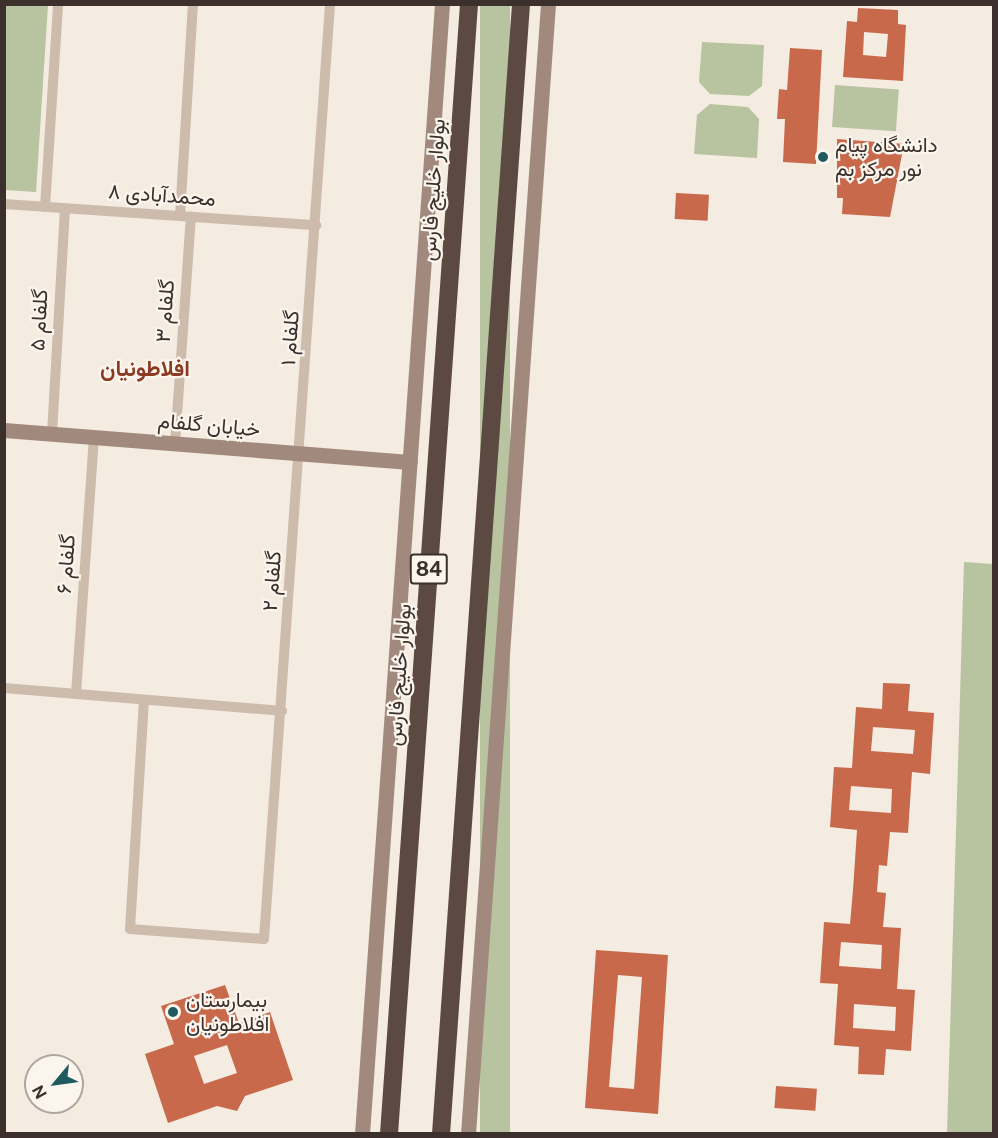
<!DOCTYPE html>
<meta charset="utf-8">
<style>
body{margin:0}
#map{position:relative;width:998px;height:1138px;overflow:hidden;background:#f4ebe1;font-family:"Public Sans",Vazirmatn,sans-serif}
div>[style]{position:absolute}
.green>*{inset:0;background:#b8c4a0;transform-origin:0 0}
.building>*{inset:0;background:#c8694b;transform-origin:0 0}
.street>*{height:10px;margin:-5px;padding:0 5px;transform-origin:5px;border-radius:5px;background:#cdbbac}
.secondary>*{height:15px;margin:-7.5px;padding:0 7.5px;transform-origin:7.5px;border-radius:7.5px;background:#a18a7d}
.highway>*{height:18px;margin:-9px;padding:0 9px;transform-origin:9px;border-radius:9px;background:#5c4a42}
.dots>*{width:16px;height:16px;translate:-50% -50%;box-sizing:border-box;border:3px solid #fbf5ee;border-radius:50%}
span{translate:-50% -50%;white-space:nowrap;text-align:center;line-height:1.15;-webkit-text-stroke:4.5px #fbf5ee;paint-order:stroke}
.shield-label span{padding:2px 4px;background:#fbf5ee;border:2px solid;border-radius:4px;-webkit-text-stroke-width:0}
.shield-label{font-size:20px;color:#3b302b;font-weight:700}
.poi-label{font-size:21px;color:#3b302b}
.left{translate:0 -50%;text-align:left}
.street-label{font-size:21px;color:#3b302b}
.neighbourhood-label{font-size:22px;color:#8c3b22;font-weight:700}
.frame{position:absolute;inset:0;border:6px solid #3b302b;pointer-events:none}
.north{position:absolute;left:24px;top:1054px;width:60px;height:60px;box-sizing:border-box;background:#fbf5ee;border:2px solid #aea6a0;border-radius:50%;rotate:241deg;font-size:16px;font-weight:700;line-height:24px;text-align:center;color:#3b302b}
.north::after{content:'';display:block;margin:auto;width:21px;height:27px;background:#1f5a5e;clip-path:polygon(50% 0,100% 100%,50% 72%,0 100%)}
</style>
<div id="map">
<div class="green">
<div style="clip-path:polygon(4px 5px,48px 5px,36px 192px,5px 190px)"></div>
<div style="left:480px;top:5px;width:30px;height:1131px"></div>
<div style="clip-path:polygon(702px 42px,764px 45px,762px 86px,749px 96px,710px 94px,699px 82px)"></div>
<div style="left:835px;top:85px;width:64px;height:42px;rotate:4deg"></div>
<div style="clip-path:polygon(710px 104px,748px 107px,759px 119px,757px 158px,694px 154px,697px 115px)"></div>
<div style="clip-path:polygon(964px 562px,993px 564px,993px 1133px,947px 1133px)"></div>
</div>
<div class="building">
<div style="clip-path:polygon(evenodd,858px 8px,898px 10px,898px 24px,906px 25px,903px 81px,843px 77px,847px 21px,857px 22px,858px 8px,864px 32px,888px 34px,886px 57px,863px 55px,864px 32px)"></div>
<div style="clip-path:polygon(790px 48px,822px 50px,816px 164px,783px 162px,785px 119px,777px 119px,779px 89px,787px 90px)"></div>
<div style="clip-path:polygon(837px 139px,904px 144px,890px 217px,842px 214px,843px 198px,837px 198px)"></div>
<div style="left:676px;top:193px;width:33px;height:26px;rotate:3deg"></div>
<div style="clip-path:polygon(evenodd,883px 683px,910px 684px,908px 711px,934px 713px,930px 774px,912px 772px,908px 833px,890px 832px,887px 866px,879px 865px,877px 892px,886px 893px,883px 927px,901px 928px,897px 989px,915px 990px,911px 1051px,886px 1049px,884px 1075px,858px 1074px,859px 1047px,834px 1045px,838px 984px,820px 983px,824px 922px,850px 924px,853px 890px,857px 830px,830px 827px,834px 767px,852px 768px,856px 707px,882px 709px,883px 683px,873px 727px,915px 730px,913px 754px,871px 751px,873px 727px,883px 683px,851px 786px,892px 789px,891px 813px,849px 810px,851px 786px,883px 683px,841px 942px,882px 945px,881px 969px,839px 966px,841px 942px,883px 683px,854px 1004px,896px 1007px,895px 1031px,853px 1028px,854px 1004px)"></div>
<div style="clip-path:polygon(evenodd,596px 950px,668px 955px,658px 1114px,585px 1108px,596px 950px,618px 975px,642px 977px,634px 1089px,609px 1087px,618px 975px)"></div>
<div style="clip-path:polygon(evenodd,225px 985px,239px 1023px,270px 1012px,293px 1080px,245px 1096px,237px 1111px,217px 1106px,168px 1123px,145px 1054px,174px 1044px,161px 1006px,225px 985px,227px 1045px,237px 1073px,204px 1084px,194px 1056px,227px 1045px)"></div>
<div style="left:776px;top:1086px;width:41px;height:22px;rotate:4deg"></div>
</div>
<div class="street">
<div style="left:4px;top:204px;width:313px;rotate:3.9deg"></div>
<div style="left:45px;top:207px;width:203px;rotate:-86.3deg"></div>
<div style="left:180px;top:216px;width:212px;rotate:-86.5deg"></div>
<div style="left:52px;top:434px;width:226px;rotate:-86.7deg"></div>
<div style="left:175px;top:444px;width:228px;rotate:-86deg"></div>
<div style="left:4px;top:688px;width:279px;rotate:4.7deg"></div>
<div style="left:76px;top:694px;width:258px;rotate:-86deg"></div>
<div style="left:144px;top:700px;width:229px;rotate:93.5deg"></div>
<div style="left:130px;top:929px;width:134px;rotate:4.3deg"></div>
<div style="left:264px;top:939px;width:937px;rotate:-85.96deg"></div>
</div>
<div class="secondary">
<div style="left:4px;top:430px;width:407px;rotate:4.5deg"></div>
<div style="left:362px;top:1134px;width:1133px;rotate:-85.95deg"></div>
<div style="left:468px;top:1134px;width:1133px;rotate:-85.95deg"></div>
</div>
<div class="highway">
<div style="left:389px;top:1134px;width:1133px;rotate:-85.95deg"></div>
<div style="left:441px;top:1134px;width:1133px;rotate:-85.95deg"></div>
</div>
<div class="dots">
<div style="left:823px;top:157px;background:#1f5a5e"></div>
<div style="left:173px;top:1012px;background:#1f5a5e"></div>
</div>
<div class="shield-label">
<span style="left:429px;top:569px">84</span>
</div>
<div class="poi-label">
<span class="left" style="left:835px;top:157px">دانشگاه پیام<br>نور مرکز بم</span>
<span class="left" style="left:186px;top:1012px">بیمارستان<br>افلاطونیان</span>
</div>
<div class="street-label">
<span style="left:433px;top:190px;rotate:-86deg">بولوار خلیج فارس</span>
<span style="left:162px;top:195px;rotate:4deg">محمدآبادی ۸</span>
<span style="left:165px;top:311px;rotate:-86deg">گلفام ۳</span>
<span style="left:39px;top:320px;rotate:-87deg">گلفام ۵</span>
<span style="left:290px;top:338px;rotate:-86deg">گلفام ۱</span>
<span style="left:209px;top:425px;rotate:5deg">خیابان گلفام</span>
<span style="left:66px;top:564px;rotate:-86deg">گلفام ۶</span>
<span style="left:272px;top:581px;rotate:-86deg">گلفام ۲</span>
<span style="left:399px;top:675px;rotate:-86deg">بولوار خلیج فارس</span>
</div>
<div class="neighbourhood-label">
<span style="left:145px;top:369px">افلاطونیان</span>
</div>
<div class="frame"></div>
<div class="north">N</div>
</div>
